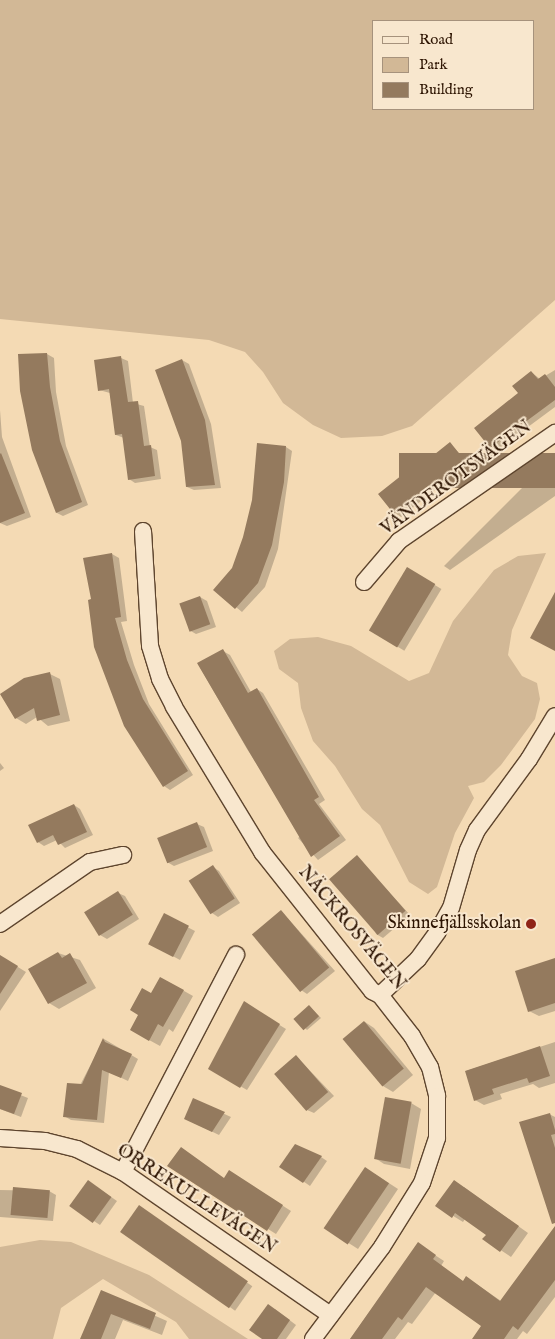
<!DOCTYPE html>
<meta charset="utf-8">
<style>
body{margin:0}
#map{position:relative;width:555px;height:1339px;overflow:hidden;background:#f4dab4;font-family:"IM FELL English",serif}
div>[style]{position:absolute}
.green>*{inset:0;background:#d2b896}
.shadow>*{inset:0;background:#0003;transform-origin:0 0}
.building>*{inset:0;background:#947a5e;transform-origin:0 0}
.roads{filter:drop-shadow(1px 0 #5e452e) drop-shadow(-1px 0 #5e452e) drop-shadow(0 1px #5e452e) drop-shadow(0 -1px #5e452e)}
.street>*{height:16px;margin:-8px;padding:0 8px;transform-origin:8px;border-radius:8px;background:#f8e7ce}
.dots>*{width:14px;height:14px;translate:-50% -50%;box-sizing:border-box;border:2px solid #f8e7ce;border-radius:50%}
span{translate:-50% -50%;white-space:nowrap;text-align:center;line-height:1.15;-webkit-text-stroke:4px #f8e7ce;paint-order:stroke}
.street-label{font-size:18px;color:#2c1301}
.poi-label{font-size:18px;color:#2c1301}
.right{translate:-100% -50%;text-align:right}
.legend{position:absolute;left:372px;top:20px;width:162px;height:90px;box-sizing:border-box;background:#f8e7ce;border:1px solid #a6927c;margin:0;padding:6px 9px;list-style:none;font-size:15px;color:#2c1301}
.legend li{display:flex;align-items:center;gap:10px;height:25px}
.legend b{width:25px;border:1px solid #a6927c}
</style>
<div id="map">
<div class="green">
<div style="clip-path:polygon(evenodd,0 0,555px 0,555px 300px,412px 426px,382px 436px,341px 438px,313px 425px,283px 403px,263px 372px,245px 352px,209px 340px,0 319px,0 0,374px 21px,534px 21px,534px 109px,374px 109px,374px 21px)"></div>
<div style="clip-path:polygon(546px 553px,512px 630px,508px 655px,522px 676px,537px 683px,540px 699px,535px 719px,501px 765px,484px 782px,468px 786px,474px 798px,455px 833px,437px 887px,428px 894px,409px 882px,380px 825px,362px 809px,335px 766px,313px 741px,301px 708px,298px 683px,279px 669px,274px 651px,290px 639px,318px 637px,351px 646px,409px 681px,429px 673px,453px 621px,494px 570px,518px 556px)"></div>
<div style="clip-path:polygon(40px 1240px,71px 1242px,149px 1275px,248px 1339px,189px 1339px,176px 1322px,103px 1279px,61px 1308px,53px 1339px,0 1339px,0 1247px)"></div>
</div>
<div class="shadow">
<div style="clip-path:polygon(47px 354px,54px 358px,56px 392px,66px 446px,88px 505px,63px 516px,57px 513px,19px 356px)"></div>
<div style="clip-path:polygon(121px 358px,128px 361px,133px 403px,144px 406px,150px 447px,157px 450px,161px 479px,135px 483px,129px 479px,124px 438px,116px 435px,110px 393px,99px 390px)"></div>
<div style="clip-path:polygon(182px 360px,189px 364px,211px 424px,221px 488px,194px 490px,187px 487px)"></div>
<div style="clip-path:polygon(555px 370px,555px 407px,497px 450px,491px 447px,531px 372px,540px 379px)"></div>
<div style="clip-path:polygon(0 410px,2px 437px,31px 517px,7px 526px,0 523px)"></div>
<div style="clip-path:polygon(450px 444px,472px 466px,449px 484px,445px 482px,401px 517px,395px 513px,406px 479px)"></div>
<div style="clip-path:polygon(286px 447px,292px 451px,278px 549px,265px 587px,242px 612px,215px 590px,234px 569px)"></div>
<div style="clip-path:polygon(555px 455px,555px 496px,450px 570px,444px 566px)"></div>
<div style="clip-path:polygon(112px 554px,119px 558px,127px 621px,121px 622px,134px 665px,149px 704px,193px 775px,170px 790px,164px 786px,126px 726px,95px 647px,92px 600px)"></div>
<div style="left:408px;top:569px;width:39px;height:72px;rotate:31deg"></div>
<div style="clip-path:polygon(200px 597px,207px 601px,216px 627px,196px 634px,189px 630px)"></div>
<div style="clip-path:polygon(223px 651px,230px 655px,251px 692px,257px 689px,263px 693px,325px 800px,319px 804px,346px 840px,318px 860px,298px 838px,302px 835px,247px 749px,198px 664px)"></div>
<div style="clip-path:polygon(50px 674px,60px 679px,70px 721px,48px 726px,37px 717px,26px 724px,16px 718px)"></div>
<div style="clip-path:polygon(0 763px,4px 768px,0 771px)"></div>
<div style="clip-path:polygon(74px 805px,80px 809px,93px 835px,65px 848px,57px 840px,44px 846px,38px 842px)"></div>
<div style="clip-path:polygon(197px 824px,204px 827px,213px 851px,174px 866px,167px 862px)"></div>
<div style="clip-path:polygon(357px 857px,410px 915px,383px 938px,376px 934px)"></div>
<div style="clip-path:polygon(213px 867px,219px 871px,240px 903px,218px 917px,212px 913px)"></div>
<div style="clip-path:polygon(118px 893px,125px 896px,139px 919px,107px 939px,100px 935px)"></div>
<div style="clip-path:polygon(282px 912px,335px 971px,307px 994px,301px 990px)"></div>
<div style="clip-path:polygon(164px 915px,195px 931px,180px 960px,156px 947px)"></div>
<div style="clip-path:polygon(58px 953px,80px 960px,96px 988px,59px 1009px,49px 1003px)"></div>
<div style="clip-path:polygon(0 956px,26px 972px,0 1011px)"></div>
<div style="clip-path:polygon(555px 960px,555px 1011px,539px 1016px,529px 1011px)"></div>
<div style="clip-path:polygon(161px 978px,193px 996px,173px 1032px,169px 1029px,160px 1046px,131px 1030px)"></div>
<div style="clip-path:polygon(244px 1003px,286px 1029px,247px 1090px,210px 1069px)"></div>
<div style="clip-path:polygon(310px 1007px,321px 1018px,307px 1030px,305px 1028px)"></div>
<div style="clip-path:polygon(365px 1022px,374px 1028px,413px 1075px,393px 1092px,383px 1086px,344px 1040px)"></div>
<div style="clip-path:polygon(104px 1039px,138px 1059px,128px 1081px,109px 1072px,104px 1123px,71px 1120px,64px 1116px)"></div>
<div style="clip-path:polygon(555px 1042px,555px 1083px,539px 1088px,533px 1084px,500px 1094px,502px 1099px,484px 1105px,475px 1100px,466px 1071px)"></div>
<div style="clip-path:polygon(296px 1056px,334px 1096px,314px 1113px,307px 1110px)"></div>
<div style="clip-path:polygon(0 1087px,28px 1098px,21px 1117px,0 1109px)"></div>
<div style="clip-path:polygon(194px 1100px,231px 1117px,219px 1135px,192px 1122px)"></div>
<div style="clip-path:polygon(411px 1103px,421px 1109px,410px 1169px,384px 1164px,375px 1158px)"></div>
<div style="clip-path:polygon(549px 1114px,555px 1117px,555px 1203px)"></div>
<div style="clip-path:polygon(321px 1157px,327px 1161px,310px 1186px,281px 1166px)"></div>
<div style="clip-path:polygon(375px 1174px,398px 1189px,358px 1249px,325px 1228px)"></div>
<div style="clip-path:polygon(238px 1177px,291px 1211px,276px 1234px,268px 1229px,225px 1179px)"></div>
<div style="clip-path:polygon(95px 1186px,117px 1201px,100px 1225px,71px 1206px)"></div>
<div style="clip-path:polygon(464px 1187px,528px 1233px,511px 1257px,484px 1239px,487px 1234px,465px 1219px,463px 1222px,437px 1206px)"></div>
<div style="clip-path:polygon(0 1190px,49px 1191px,56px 1195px,53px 1221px,0 1217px)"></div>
<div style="left:145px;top:1211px;width:131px;height:30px;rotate:35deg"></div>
<div style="clip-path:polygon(555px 1227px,555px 1297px,527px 1334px,523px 1331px,517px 1339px,474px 1339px,483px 1326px,436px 1292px,412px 1324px,408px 1322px,395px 1339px,350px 1339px,418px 1244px,444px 1261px,441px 1266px,464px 1282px,475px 1283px,501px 1301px)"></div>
<div style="clip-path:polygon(101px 1292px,167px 1321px,162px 1335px,123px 1320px,115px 1339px,81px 1339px)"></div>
<div style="clip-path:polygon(275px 1309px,296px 1325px,286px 1339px,264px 1339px)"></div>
</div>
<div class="building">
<div style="clip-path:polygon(47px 353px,50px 387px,60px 441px,82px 502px,56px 513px,32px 450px,20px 391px,18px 354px)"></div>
<div style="clip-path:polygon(121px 356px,128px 402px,138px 401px,144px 446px,151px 445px,155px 476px,128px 480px,122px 434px,115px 435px,109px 389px,98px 391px,94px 360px)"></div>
<div style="clip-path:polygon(182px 359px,205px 420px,215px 485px,186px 487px,181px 441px,155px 370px)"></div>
<div style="clip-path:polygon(531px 371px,538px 379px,545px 374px,555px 387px,555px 400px,490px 448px,474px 428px,518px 393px,512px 386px)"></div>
<div style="clip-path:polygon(450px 442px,466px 462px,442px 481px,439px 478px,394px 514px,378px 494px,402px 475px,405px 478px)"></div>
<div style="clip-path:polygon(257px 443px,286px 446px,284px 482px,272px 545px,258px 583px,235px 609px,213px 590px,232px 568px,243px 537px,252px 500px)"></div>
<div style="clip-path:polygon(1px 453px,25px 513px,0 523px,0 454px)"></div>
<div style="left:555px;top:453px;width:35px;height:156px;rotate:90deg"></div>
<div style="clip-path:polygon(112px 553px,121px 617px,115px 618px,127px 660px,143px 699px,188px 771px,163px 787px,124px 726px,94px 647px,88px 600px,91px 599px,83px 558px)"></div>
<div style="left:407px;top:567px;width:33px;height:74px;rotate:31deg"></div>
<div style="clip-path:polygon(555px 592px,555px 651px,530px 638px)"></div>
<div style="left:200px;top:596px;width:30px;height:22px;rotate:70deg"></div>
<div style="clip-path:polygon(223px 649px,248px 693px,257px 688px,319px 797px,314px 800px,340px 836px,311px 857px,197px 663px)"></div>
<div style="clip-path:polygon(50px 672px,60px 715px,37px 721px,34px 708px,15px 719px,0 694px,24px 678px)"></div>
<div style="clip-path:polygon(74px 804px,87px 832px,58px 845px,53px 835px,37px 843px,28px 825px)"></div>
<div style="left:197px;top:822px;width:27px;height:43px;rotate:68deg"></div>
<div style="left:357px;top:855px;width:74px;height:37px;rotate:49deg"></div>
<div style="left:213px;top:865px;width:40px;height:29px;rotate:57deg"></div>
<div style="left:118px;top:891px;width:28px;height:40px;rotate:58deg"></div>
<div style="left:281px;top:910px;width:75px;height:38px;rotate:50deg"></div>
<div style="left:164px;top:913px;width:28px;height:35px;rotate:27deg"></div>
<div style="clip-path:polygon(58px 952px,62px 958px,70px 953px,87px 983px,48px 1004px,28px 969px)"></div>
<div style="clip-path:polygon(0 955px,18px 966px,0 994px)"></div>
<div style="clip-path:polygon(555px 958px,555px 1003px,528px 1012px,515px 971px)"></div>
<div style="clip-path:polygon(160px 977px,184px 990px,163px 1027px,158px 1024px,149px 1041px,130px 1030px,138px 1015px,130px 1010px,142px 988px,151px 993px)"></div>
<div style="clip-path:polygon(244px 1001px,280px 1024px,240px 1088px,208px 1069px)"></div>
<div style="left:309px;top:1005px;width:15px;height:21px;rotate:48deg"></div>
<div style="left:364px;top:1021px;width:62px;height:28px;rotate:50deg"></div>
<div style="clip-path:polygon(103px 1038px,105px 1042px,132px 1054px,121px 1078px,102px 1070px,97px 1120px,63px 1117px,67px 1083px,82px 1084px)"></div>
<div style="clip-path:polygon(540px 1046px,550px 1076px,529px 1083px,527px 1078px,492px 1089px,494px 1094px,474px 1101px,465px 1071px)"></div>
<div style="left:296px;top:1055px;width:49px;height:29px;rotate:49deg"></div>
<div style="clip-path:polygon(0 1085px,22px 1093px,14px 1114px,0 1109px)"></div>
<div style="left:385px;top:1097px;width:27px;height:63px;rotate:10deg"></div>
<div style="clip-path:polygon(193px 1098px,225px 1112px,212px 1132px,184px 1119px)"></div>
<div style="clip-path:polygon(550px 1113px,555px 1130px,555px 1134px,551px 1135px,555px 1148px,555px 1223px,552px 1224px,519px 1122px)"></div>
<div style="clip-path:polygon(295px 1144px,322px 1156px,303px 1183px,279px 1167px)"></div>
<div style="clip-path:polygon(181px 1147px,224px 1178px,229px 1170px,283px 1205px,267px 1231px,167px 1166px)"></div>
<div style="left:365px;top:1167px;width:29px;height:74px;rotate:34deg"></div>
<div style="left:88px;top:1180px;width:29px;height:32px;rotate:36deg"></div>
<div style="clip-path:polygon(454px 1180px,519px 1226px,500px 1252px,482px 1239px,486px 1235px,455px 1213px,452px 1218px,435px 1206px)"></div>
<div style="left:13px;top:1187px;width:37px;height:28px;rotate:5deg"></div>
<div style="left:139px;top:1205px;width:133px;height:33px;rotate:35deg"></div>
<div style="clip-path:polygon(555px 1226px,555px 1280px,518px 1330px,513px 1326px,504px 1339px,472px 1339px,481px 1326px,426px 1287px,402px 1320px,398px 1317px,382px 1339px,350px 1339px,418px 1242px,436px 1255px,433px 1259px,463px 1281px,466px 1276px,500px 1301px)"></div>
<div style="clip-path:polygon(101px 1290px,156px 1313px,150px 1329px,111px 1314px,101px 1339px,80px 1339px)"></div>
<div style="clip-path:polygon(268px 1304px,290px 1320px,277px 1339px,262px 1339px,249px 1330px)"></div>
</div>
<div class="roads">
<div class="street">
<div style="left:143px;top:531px;width:115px;rotate:86.5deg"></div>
<div style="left:150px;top:646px;width:34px;rotate:73deg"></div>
<div style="left:160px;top:679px;width:31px;rotate:63deg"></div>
<div style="left:174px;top:707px;width:170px;rotate:58.7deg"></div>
<div style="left:262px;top:852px;width:177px;rotate:51.6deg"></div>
<div style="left:372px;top:991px;width:9px;rotate:27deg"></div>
<div style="left:380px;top:995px;width:52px;rotate:52deg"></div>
<div style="left:412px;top:1036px;width:36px;rotate:60deg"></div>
<div style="left:430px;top:1067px;width:30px;rotate:76deg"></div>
<div style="left:437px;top:1096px;width:42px;rotate:90deg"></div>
<div style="left:437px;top:1138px;width:47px;rotate:108.4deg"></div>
<div style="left:422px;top:1183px;width:75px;rotate:122deg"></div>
<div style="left:382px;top:1247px;width:115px;rotate:126.9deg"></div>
<div style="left:364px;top:582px;width:54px;rotate:-49.5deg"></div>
<div style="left:399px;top:541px;width:190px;rotate:-34.7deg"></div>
<div style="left:0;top:924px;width:109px;rotate:-34.6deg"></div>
<div style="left:90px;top:862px;width:34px;rotate:-12deg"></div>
<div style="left:380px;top:995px;width:52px;rotate:-43.5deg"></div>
<div style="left:418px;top:959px;width:34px;rotate:-54deg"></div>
<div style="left:438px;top:931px;width:26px;rotate:-61deg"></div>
<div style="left:451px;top:908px;width:60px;rotate:-73.7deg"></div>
<div style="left:468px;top:850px;width:22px;rotate:-66deg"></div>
<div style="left:477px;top:830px;width:88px;rotate:-53.8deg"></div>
<div style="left:529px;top:759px;width:50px;rotate:-58.8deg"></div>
<div style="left:0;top:1138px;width:45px;rotate:3.8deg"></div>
<div style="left:45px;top:1141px;width:33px;rotate:14deg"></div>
<div style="left:77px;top:1149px;width:51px;rotate:26.6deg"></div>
<div style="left:123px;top:1172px;width:252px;rotate:34.6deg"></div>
<div style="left:123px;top:1172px;width:245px;rotate:-62.5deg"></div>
</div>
</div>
<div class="dots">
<div style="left:531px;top:924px;background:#8f2418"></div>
</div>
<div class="street-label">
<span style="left:457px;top:479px;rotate:-36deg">VÄNDEROTSVÄGEN</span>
<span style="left:351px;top:929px;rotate:50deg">NÄCKROSVÄGEN</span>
<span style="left:196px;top:1200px;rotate:33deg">ORREKULLEVÄGEN</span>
</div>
<div class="poi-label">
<span class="right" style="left:521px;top:924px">Skinnefjällsskolan</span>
</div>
<ul class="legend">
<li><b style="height:6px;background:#f8e7ce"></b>Road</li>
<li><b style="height:14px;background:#d2b896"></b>Park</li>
<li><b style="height:14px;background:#947a5e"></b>Building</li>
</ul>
</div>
